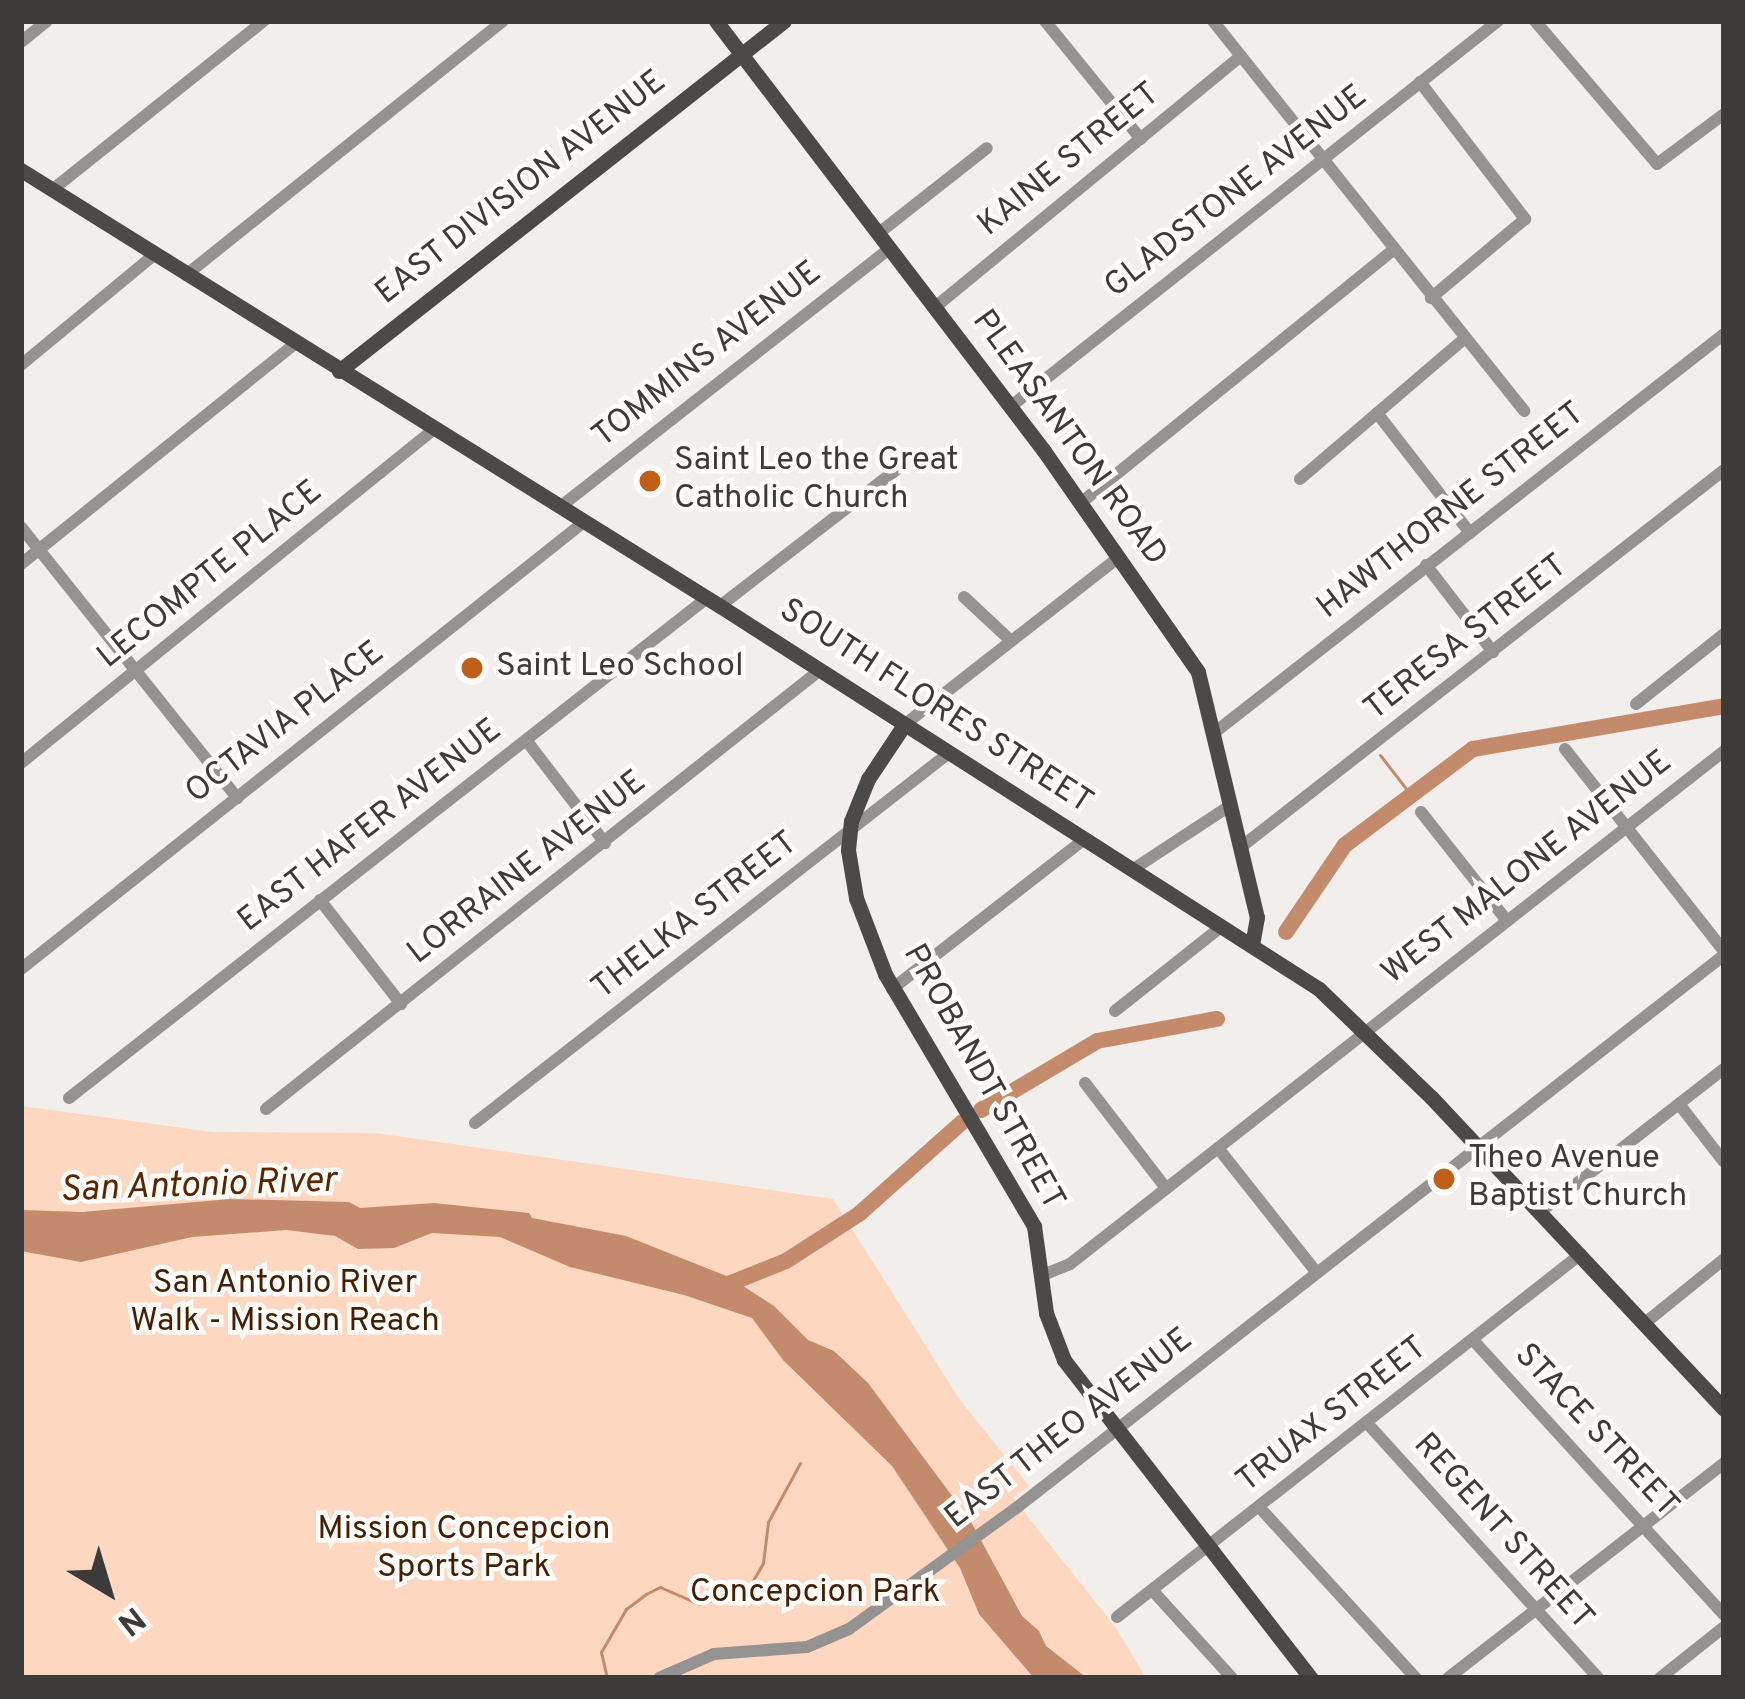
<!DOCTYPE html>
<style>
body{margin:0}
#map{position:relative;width:1745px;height:1699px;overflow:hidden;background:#f2eeeb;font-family:Overpass,sans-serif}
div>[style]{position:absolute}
.green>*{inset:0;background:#fed7c1}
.water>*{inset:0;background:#c38b6c}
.stream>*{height:3px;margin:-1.5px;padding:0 1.5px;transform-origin:1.5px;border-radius:1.5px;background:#c38b6c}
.river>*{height:16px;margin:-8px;padding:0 8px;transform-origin:8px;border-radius:8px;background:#c38b6c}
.minor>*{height:12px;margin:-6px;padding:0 6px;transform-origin:6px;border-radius:6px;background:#959392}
.major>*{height:15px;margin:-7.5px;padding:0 7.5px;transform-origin:7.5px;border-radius:7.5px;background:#4c4a48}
.dots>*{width:33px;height:33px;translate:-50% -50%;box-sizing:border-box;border:6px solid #fffbf9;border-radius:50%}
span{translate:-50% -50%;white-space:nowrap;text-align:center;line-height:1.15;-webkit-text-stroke:9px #fffbf9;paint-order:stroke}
.street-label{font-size:33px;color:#3c3b3a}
.poi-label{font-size:33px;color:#3c3b3a}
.left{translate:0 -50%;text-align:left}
.park-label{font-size:33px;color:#431f06}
.water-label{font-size:36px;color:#592600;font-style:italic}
.frame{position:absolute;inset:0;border:24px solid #3c3b3a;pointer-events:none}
.north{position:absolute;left:48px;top:1531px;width:120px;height:120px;-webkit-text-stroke:9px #fffbf9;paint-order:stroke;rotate:142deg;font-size:33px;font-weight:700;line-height:48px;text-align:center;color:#3c3b3a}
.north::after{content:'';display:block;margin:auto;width:42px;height:54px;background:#3c3b3a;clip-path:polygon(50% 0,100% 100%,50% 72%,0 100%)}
</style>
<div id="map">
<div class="green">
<div style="clip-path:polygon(21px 1106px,213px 1132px,376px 1133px,833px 1199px,960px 1400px,1029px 1486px,1013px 1498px,1116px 1628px,1146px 1678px,21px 1678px)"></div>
</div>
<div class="water">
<div style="clip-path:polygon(230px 1199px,349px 1202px,360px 1208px,434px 1203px,529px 1213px,532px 1218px,626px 1236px,729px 1277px,774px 1306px,808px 1340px,834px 1351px,868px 1383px,970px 1520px,1022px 1616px,1039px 1631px,1046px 1646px,1087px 1678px,1034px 1678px,979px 1614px,960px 1568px,892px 1466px,783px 1360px,752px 1318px,684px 1295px,570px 1267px,500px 1237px,432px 1233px,394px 1248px,358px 1249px,335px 1236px,286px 1230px,192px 1237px,81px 1262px,21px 1251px,21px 1210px,82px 1212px)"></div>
</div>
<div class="stream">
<div style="left:1380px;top:755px;width:51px;rotate:52.2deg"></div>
<div style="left:607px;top:1678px;width:27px;rotate:-103deg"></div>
<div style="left:601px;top:1652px;width:50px;rotate:-59.8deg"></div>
<div style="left:626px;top:1609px;width:25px;rotate:-37deg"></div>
<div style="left:646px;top:1594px;width:16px;rotate:-27deg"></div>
<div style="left:660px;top:1587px;width:43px;rotate:23.6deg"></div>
<div style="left:699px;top:1604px;width:51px;rotate:-17deg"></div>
<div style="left:748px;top:1589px;width:30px;rotate:-60deg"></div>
<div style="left:763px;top:1563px;width:41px;rotate:-83deg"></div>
<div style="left:768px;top:1522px;width:67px;rotate:-61.5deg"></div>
</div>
<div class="river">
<div style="left:1286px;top:932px;width:105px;rotate:-55.9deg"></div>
<div style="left:1345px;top:845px;width:160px;rotate:-36.9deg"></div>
<div style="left:1473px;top:749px;width:255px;rotate:-9.7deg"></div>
<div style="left:981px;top:1110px;width:135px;rotate:-30.7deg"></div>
<div style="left:1097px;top:1041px;width:122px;rotate:-10.4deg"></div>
<div style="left:716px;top:1289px;width:75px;rotate:-21.8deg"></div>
<div style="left:786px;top:1261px;width:87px;rotate:-32.8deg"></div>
<div style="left:859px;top:1214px;width:137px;rotate:-41.7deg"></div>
</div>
<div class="minor">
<div style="left:1045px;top:21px;width:152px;rotate:50.9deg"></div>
<div style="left:1213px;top:21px;width:499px;rotate:51.4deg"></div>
<div style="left:1535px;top:21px;width:188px;rotate:49.5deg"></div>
<div style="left:1657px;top:164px;width:84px;rotate:-36.7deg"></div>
<div style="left:21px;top:42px;width:33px;rotate:-39deg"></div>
<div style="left:1420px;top:82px;width:173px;rotate:52.5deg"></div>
<div style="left:1525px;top:219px;width:123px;rotate:140deg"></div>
<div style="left:52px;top:190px;width:271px;rotate:-38.6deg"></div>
<div style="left:879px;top:233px;width:137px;rotate:-38.2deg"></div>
<div style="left:186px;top:275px;width:406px;rotate:-38.7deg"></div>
<div style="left:934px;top:308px;width:397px;rotate:-39.4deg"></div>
<div style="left:21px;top:365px;width:173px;rotate:-39.6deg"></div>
<div style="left:1010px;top:407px;width:622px;rotate:-38.34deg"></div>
<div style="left:1377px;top:413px;width:152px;rotate:52.2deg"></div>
<div style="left:1300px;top:479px;width:216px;rotate:-40.5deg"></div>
<div style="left:1082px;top:502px;width:402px;rotate:-39deg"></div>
<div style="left:560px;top:507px;width:420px;rotate:-38.1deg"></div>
<div style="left:21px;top:527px;width:347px;rotate:51.4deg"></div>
<div style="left:21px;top:564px;width:353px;rotate:-38.8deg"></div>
<div style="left:1426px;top:565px;width:110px;rotate:52.4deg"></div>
<div style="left:964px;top:597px;width:64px;rotate:43.1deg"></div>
<div style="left:720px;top:606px;width:240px;rotate:-37.7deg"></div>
<div style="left:1636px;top:704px;width:112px;rotate:-38.5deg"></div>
<div style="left:904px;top:725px;width:273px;rotate:-38deg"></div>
<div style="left:1214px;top:733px;width:648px;rotate:-38.04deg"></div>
<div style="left:526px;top:740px;width:130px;rotate:52.5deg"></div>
<div style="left:1565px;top:749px;width:257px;rotate:51.8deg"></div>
<div style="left:21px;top:763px;width:530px;rotate:-38.95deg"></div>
<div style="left:1421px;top:812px;width:139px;rotate:51.7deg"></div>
<div style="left:1241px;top:847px;width:613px;rotate:-37.97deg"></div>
<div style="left:1132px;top:870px;width:118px;rotate:-33.3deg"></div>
<div style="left:320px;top:900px;width:132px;rotate:52.1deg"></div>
<div style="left:21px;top:969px;width:719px;rotate:-38.45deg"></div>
<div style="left:892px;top:989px;width:244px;rotate:-37.9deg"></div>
<div style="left:1115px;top:1011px;width:135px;rotate:-38.4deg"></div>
<div style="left:1085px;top:1083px;width:133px;rotate:52.4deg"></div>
<div style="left:69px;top:1098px;width:811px;rotate:-38.09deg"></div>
<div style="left:1679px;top:1104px;width:73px;rotate:52.2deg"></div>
<div style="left:266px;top:1109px;width:707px;rotate:-38.39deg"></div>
<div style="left:475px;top:1123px;width:601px;rotate:-37.98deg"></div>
<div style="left:1218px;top:1148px;width:159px;rotate:51.6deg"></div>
<div style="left:1540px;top:1212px;width:233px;rotate:-37.9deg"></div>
<div style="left:1043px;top:1275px;width:29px;rotate:-22deg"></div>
<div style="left:1070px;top:1264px;width:831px;rotate:-38.11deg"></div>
<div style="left:1645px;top:1323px;width:102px;rotate:-39deg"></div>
<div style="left:1473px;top:1340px;width:372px;rotate:47.6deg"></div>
<div style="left:1367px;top:1423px;width:344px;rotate:47.8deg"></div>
<div style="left:1260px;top:1508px;width:231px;rotate:47.5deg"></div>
<div style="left:1152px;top:1590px;width:119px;rotate:47.7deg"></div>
<div style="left:1117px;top:1617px;width:589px;rotate:-38.04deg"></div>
<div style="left:659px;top:1678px;width:60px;rotate:-23.6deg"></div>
<div style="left:714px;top:1654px;width:93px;rotate:-4.3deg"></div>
<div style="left:807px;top:1647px;width:46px;rotate:-23.2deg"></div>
<div style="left:849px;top:1629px;width:205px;rotate:-35.9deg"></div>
<div style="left:1015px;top:1509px;width:900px;rotate:-38deg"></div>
<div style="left:1448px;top:1678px;width:350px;rotate:-37.9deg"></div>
<div style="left:1660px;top:1678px;width:82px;rotate:-38.6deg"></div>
</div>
<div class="major">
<div style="left:716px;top:21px;width:541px;rotate:52.66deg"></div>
<div style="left:1044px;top:451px;width:269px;rotate:55.1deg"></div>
<div style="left:1198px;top:672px;width:252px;rotate:76.5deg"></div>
<div style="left:1257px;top:917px;width:29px;rotate:100deg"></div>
<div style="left:21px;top:170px;width:824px;rotate:31.95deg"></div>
<div style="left:720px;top:606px;width:711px;rotate:32.59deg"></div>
<div style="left:1319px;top:989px;width:156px;rotate:44deg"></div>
<div style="left:1431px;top:1097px;width:428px;rotate:46.8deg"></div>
<div style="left:339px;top:371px;width:566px;rotate:-38.19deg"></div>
<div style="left:904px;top:725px;width:65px;rotate:123.7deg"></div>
<div style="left:868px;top:779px;width:45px;rotate:112deg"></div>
<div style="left:851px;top:821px;width:29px;rotate:96deg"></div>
<div style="left:848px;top:850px;width:49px;rotate:80.5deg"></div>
<div style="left:856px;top:898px;width:81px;rotate:69.1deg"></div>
<div style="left:885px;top:974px;width:293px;rotate:59.4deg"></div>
<div style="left:1034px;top:1226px;width:88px;rotate:82.1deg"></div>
<div style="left:1046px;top:1313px;width:50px;rotate:69deg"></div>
<div style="left:1064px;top:1360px;width:403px;rotate:52.2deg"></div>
</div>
<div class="dots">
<div style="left:650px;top:481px;background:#bf601a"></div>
<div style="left:472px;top:668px;background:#bf601a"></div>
<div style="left:1444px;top:1179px;background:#bf601a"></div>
</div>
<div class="street-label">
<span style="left:1070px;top:161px;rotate:-39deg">KAINE STREET</span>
<span style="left:522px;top:189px;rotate:-38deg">EAST DIVISION AVENUE</span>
<span style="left:1237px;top:193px;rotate:-38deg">GLADSTONE AVENUE</span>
<span style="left:708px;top:356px;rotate:-38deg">TOMMINS AVENUE</span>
<span style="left:1068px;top:439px;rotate:54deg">PLEASANTON ROAD</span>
<span style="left:1452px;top:512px;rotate:-38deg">HAWTHORNE STREET</span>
<span style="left:211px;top:576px;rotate:-39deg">LECOMPTE PLACE</span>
<span style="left:1467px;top:639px;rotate:-38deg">TERESA STREET</span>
<span style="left:935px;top:708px;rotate:33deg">SOUTH FLORES STREET</span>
<span style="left:286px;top:724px;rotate:-38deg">OCTAVIA PLACE</span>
<span style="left:371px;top:827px;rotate:-38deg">EAST HAFER AVENUE</span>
<span style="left:528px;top:869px;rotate:-38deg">LORRAINE AVENUE</span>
<span style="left:1528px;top:869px;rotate:-38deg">WEST MALONE AVENUE</span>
<span style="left:696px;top:917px;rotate:-38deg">THELKA STREET</span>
<span style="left:982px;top:1078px;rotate:61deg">PROBANDT STREET</span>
<span style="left:1333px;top:1416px;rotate:-38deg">TRUAX STREET</span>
<span style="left:1070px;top:1430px;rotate:-38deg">EAST THEO AVENUE</span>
<span style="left:1595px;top:1432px;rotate:47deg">STACE STREET</span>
<span style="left:1502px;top:1533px;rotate:48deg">REGENT STREET</span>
</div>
<div class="poi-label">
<span class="left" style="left:674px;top:481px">Saint Leo the Great<br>Catholic Church</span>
<span class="left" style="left:496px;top:668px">Saint Leo School</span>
<span class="left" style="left:1468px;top:1179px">Theo Avenue<br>Baptist Church</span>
</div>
<div class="park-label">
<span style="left:285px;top:1304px">San Antonio River<br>Walk - Mission Reach</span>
<span style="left:464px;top:1550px">Mission Concepcion<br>Sports Park</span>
<span style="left:815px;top:1594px">Concepcion Park</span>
</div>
<div class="water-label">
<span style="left:198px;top:1187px;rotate:-2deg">San Antonio River</span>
</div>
<div class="frame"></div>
<div class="north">N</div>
</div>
